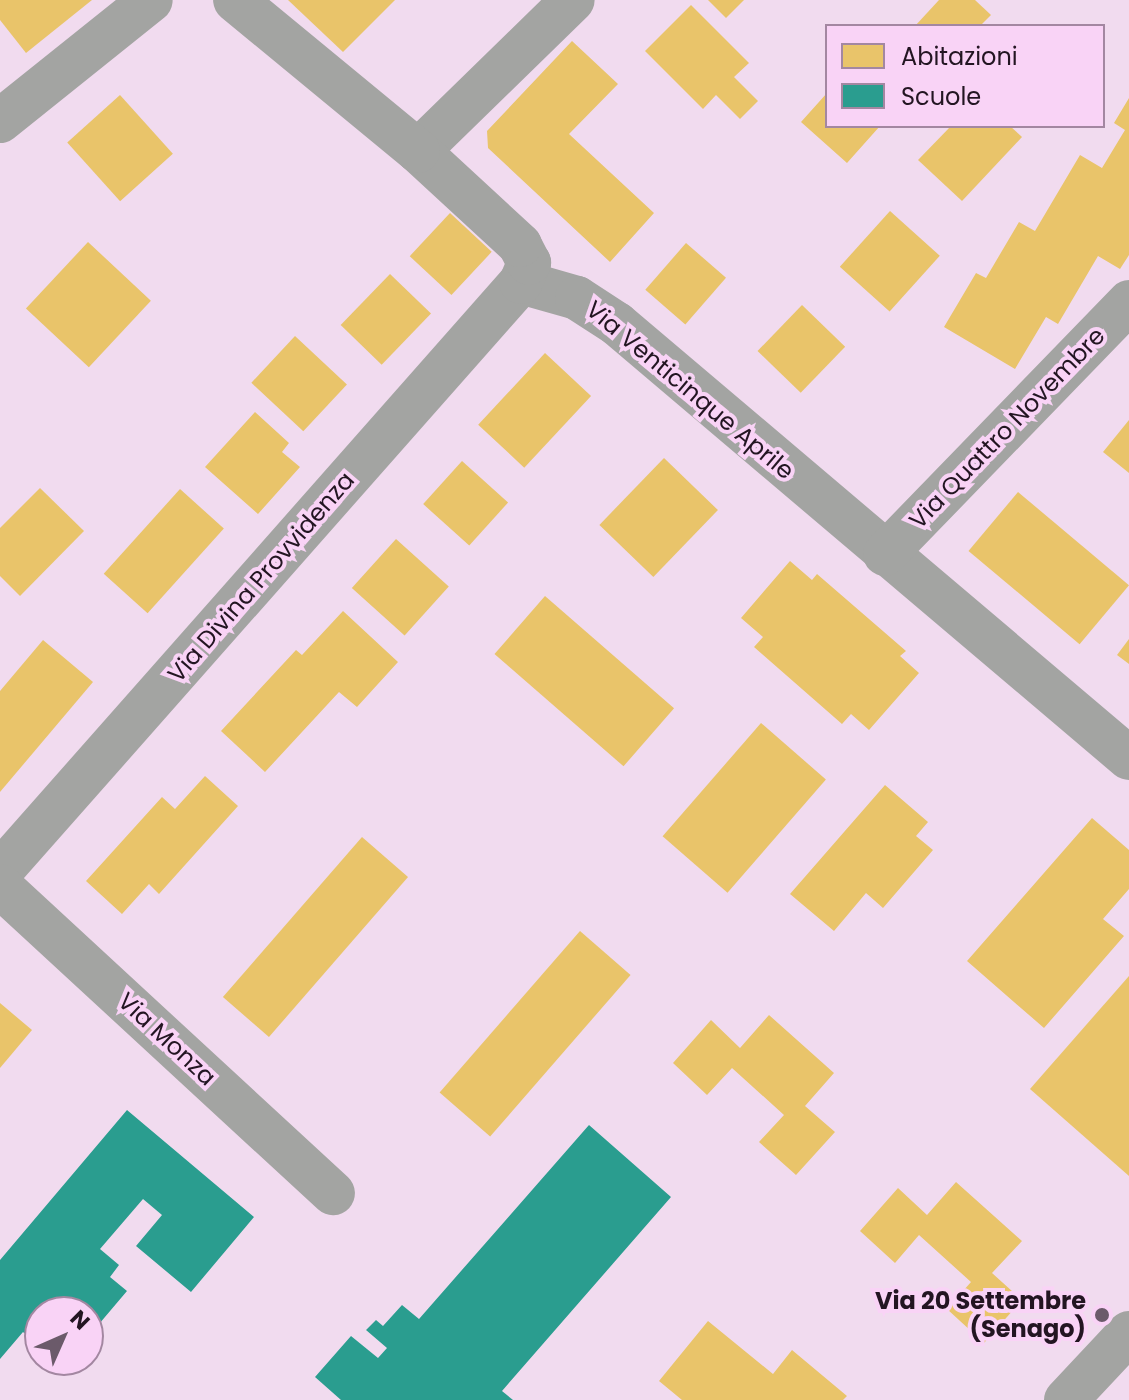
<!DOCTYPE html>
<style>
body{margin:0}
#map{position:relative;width:1129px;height:1400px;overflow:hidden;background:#f1dbef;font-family:Poppins,sans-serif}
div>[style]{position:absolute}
.homes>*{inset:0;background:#e9c46a;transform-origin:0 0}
.schools>*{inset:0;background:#2a9d8f}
.minor>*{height:44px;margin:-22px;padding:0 22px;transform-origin:22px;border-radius:22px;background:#a3a4a2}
.dots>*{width:22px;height:22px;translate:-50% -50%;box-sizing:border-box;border:4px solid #f9d3f6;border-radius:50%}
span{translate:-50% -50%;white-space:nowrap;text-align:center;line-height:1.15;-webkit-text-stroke:8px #f9d3f6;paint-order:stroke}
.street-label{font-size:24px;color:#231522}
.poi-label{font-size:24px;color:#231522;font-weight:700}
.right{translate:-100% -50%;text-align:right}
.legend{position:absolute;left:825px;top:24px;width:280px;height:104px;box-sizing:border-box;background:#f9d3f6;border:2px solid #a387a1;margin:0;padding:10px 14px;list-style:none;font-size:24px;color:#231522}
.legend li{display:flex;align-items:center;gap:16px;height:40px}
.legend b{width:40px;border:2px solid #a387a1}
.north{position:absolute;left:24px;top:1296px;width:80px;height:80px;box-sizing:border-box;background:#f9d3f6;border:2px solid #a387a1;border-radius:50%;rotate:45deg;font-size:22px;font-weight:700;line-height:32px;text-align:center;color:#231522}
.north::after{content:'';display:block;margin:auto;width:28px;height:36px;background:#6b5a6a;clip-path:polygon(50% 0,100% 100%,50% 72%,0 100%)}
</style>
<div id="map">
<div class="homes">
<div style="clip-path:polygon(0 0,92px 0,26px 53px,0 20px)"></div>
<div style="clip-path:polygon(288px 0,395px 0,343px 52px)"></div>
<div style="clip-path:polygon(708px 0,744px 0,726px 18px)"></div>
<div style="clip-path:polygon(939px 0,975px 0,991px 15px,980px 26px,915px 26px)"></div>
<div style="clip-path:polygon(691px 5px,749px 63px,734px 77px,758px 101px,740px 119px,716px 95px,703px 109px,645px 51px)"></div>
<div style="clip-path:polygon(572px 41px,618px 84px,569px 134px,654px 213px,610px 262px,488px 148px,487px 131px)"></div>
<div style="clip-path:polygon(827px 93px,827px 126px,880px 126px,847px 163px,801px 122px)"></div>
<div style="left:120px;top:95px;width:79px;height:71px;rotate:48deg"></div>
<div style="clip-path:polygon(1129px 98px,1129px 255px,1120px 269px,1098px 256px,1058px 324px,1046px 317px,1015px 369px,944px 327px,976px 273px,986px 278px,1019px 222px,1035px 231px,1080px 155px,1102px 168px,1125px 130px,1114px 123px)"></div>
<div style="clip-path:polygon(951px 126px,1010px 126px,1022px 137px,962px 201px,918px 160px)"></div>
<div style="left:890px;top:211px;width:67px;height:75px;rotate:42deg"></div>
<div style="left:450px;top:213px;width:57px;height:59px;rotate:43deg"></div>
<div style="left:88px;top:242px;width:86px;height:91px;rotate:43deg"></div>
<div style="left:686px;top:243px;width:53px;height:62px;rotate:41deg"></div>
<div style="left:390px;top:274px;width:57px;height:71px;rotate:44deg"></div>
<div style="left:802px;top:305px;width:60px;height:64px;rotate:44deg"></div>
<div style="left:295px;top:336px;width:71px;height:64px;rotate:43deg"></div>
<div style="left:545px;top:353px;width:63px;height:98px;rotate:43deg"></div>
<div style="clip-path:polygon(255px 412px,289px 443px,282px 452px,300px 467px,258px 514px,205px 467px)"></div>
<div style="clip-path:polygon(1129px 420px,1129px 473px,1103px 452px)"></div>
<div style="left:664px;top:458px;width:75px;height:93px;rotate:44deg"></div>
<div style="left:462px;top:461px;width:62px;height:58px;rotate:42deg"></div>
<div style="clip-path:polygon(40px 488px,84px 531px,20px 596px,0 576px,0 528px)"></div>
<div style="left:180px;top:489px;width:59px;height:114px;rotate:42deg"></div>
<div style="left:1018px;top:492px;width:145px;height:77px;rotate:40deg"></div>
<div style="left:396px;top:539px;width:71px;height:66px;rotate:42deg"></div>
<div style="clip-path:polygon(790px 561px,812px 580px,817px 574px,906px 651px,900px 656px,919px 673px,869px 730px,851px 714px,842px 724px,754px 647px,763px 637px,741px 618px)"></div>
<div style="left:545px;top:596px;width:171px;height:77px;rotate:41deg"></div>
<div style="clip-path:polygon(343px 611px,398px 662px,357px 707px,339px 692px,265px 772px,221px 731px,296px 650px,302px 655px)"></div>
<div style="clip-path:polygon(1129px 639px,1129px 664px,1117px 655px)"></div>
<div style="clip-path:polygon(43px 640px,93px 682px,0 792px,0 691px)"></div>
<div style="left:761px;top:723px;width:86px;height:150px;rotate:41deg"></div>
<div style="clip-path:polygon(205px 776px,238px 806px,159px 894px,149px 884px,122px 914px,86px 881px,162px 797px,175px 809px)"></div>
<div style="clip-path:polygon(885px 785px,928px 822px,916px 836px,933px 850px,883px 908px,866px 893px,834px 931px,790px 894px)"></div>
<div style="clip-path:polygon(1092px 818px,1129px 850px,1129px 889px,1103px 919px,1124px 936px,1044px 1028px,967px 961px)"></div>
<div style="left:362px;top:837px;width:61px;height:212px;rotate:41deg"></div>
<div style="left:580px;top:931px;width:67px;height:214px;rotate:41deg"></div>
<div style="clip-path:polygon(1129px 976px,1129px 1176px,1030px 1089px)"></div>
<div style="clip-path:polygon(0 1003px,32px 1030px,0 1068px)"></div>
<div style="clip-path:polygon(769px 1015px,834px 1073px,805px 1106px,835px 1132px,796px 1175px,759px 1142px,784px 1115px,732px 1068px,707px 1095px,673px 1063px,711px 1020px,740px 1048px)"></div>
<div style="clip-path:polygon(956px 1182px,1022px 1241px,992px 1273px,1022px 1300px,984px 1343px,947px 1309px,971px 1282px,919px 1235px,895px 1263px,860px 1231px,898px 1188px,927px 1215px)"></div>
<div style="clip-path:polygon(708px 1321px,773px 1374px,792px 1350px,847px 1396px,843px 1400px,682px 1400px,659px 1381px)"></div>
</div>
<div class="schools">
<div style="clip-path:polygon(127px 1110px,254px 1217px,191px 1292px,136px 1246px,162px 1215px,143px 1199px,100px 1249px,119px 1265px,110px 1277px,127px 1291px,88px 1337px,88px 1312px,40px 1312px,40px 1347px,23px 1332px,0 1359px,0 1260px)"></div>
<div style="clip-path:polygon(589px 1125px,671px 1197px,502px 1391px,513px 1400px,341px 1400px,315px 1377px,351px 1336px,378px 1358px,387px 1348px,366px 1330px,376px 1320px,383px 1326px,402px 1305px,419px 1319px)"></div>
</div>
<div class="minor">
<div style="left:0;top:121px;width:193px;rotate:-38.7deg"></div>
<div style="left:418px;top:151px;width:216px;rotate:-44.3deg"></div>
<div style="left:521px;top:282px;width:58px;rotate:15.9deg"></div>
<div style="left:577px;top:298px;width:48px;rotate:33deg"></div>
<div style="left:617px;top:324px;width:671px;rotate:40.29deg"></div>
<div style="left:885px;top:554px;width:351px;rotate:-45.9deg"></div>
<div style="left:0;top:872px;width:787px;rotate:-48.55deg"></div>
<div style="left:521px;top:282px;width:21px;rotate:-67deg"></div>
<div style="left:529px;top:263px;width:20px;rotate:-117deg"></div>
<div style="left:520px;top:245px;width:139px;rotate:-137.3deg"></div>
<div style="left:418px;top:151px;width:237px;rotate:-140.5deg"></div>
<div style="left:0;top:886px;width:453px;rotate:42.7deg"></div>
<div style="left:1066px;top:1400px;width:92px;rotate:-46.8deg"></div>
</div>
<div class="dots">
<div style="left:1102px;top:1315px;background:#6b5a6a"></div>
</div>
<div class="street-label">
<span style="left:690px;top:390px;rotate:40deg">Via Venticinque Aprile</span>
<span style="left:1007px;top:428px;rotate:-46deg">Via Quattro Novembre</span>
<span style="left:261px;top:577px;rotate:-49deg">Via Divina Provvidenza</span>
<span style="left:167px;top:1039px;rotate:43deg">Via Monza</span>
</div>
<div class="poi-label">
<span class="right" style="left:1086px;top:1315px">Via 20 Settembre<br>(Senago)</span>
</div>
<ul class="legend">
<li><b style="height:22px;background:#e9c46a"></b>Abitazioni</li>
<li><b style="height:22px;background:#2a9d8f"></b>Scuole</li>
</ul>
<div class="north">N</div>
</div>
